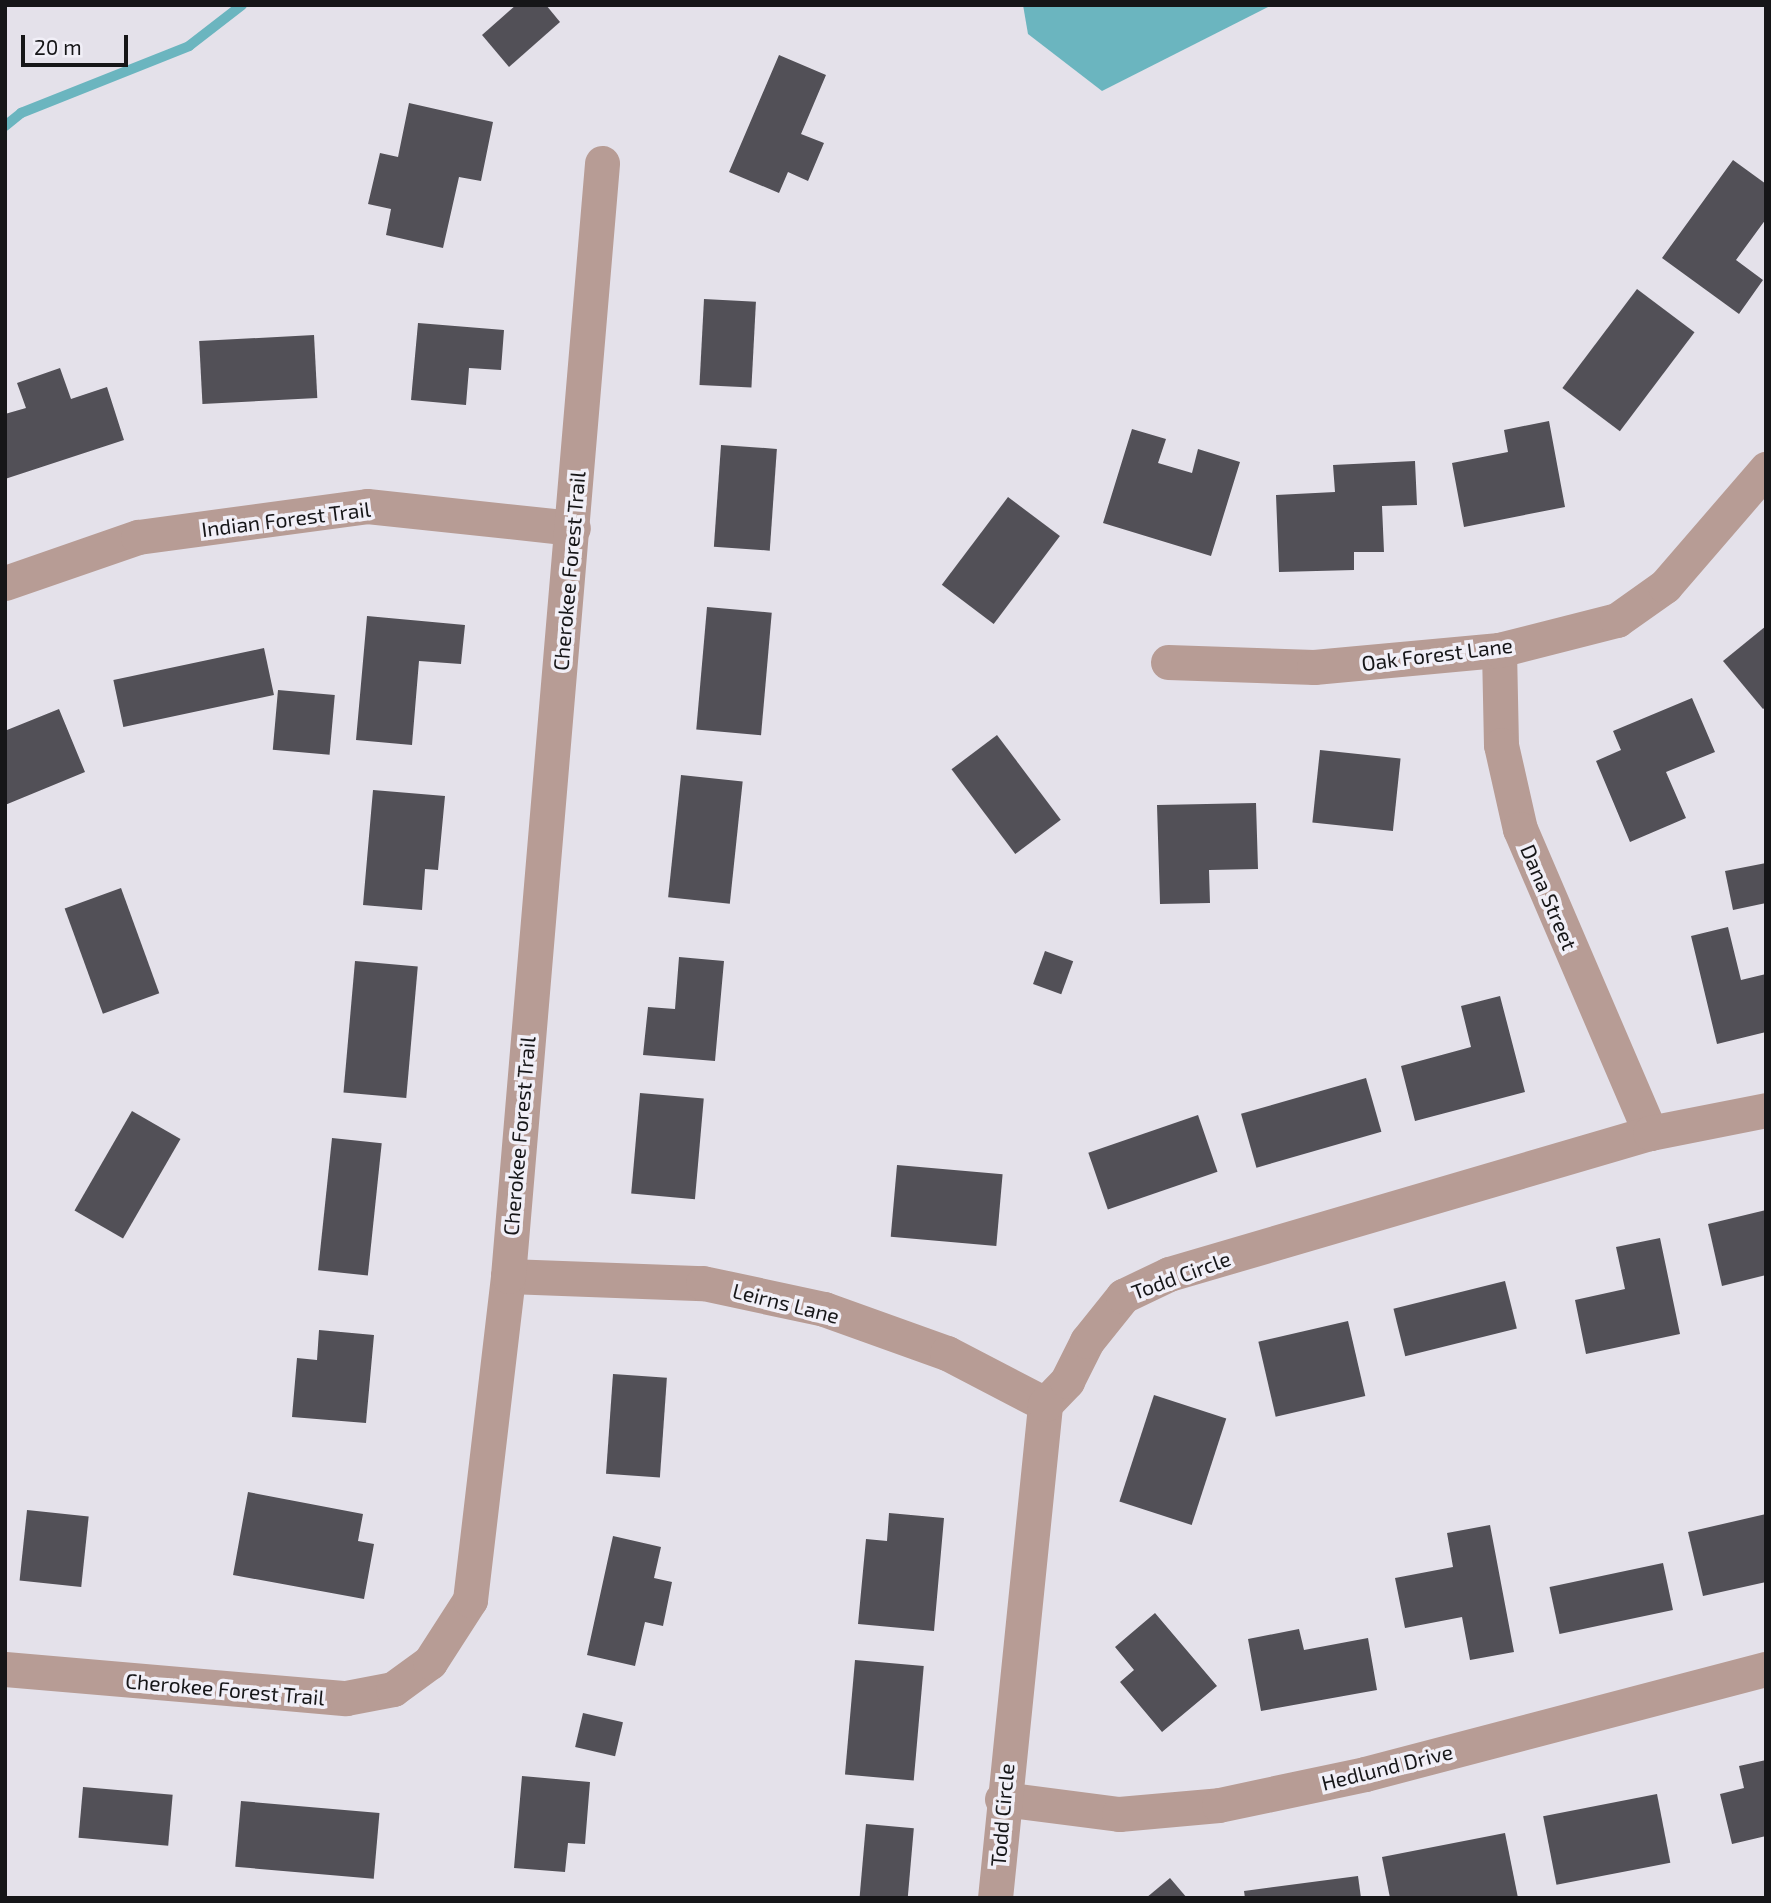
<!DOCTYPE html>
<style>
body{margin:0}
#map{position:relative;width:1771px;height:1903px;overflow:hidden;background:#e4e1ea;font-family:"Exo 2",sans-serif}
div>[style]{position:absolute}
.water>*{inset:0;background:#6bb5bf}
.stream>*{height:10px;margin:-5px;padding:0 5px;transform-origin:5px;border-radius:5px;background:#6bb5bf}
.building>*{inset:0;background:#525057;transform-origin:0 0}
.street>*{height:35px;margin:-17.5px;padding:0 17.5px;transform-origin:17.5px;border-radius:17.5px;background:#b79c95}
span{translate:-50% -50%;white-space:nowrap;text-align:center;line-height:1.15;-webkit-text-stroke:7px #f1eff7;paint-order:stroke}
.street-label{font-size:21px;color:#161618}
.frame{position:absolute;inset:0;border:7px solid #161618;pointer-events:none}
.scale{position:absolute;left:21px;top:35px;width:107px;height:32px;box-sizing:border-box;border:4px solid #161618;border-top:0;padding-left:9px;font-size:21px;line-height:24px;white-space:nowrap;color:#161618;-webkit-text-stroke:5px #f1eff7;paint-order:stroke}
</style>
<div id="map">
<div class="water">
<div style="clip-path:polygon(1023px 5px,1272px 5px,1102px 91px,1028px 34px)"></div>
</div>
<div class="stream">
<div style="left:5px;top:126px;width:21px;rotate:-39deg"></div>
<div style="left:21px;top:113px;width:181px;rotate:-21.7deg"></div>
<div style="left:189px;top:46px;width:67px;rotate:-37.7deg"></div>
</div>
<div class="building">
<div style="clip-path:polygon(516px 5px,546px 5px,560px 22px,509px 67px,482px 35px)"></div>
<div style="clip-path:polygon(779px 55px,826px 75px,801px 134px,824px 143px,808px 181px,788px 172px,779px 193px,729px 172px)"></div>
<div style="clip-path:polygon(409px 103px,493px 122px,481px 181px,459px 177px,443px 248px,386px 235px,391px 209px,368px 204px,380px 153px,398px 157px)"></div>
<div style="clip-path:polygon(1733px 160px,1766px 184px,1766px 219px,1736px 260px,1763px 280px,1739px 314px,1662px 258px)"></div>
<div style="left:1637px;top:289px;width:72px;height:124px;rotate:37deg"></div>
<div style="left:704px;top:299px;width:52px;height:86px;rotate:3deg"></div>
<div style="clip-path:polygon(418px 323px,504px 330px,501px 370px,469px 368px,466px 405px,411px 400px)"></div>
<div style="left:314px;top:335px;width:63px;height:115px;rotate:87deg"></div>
<div style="clip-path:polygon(60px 368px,71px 399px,107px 387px,124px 440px,5px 479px,5px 414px,26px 408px,17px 383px)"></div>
<div style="clip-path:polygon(1549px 421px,1565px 507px,1464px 527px,1452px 463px,1508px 452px,1504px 430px)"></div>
<div style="clip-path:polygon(1132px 429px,1166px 439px,1158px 463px,1192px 473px,1198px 449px,1240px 462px,1211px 556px,1103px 523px)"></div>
<div style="left:721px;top:445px;width:56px;height:102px;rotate:4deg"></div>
<div style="clip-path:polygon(1415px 461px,1417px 505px,1382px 506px,1384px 552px,1354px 552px,1354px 570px,1279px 572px,1276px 495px,1335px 492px,1333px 465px)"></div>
<div style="left:1008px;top:497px;width:65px;height:110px;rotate:37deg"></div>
<div style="left:707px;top:607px;width:65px;height:123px;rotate:5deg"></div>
<div style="clip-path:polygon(367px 616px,465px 625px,461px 664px,419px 661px,412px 745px,356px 740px)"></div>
<div style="clip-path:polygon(1766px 626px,1766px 707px,1763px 709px,1723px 661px)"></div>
<div style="left:264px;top:648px;width:48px;height:154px;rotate:78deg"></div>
<div style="left:278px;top:690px;width:57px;height:60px;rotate:5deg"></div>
<div style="clip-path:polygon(1692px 698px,1715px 752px,1666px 772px,1686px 818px,1630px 842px,1596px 761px,1621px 750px,1613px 731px)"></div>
<div style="clip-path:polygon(59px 709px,85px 772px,5px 805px,5px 725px,7px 730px)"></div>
<div style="left:997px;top:735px;width:106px;height:57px;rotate:53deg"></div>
<div style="left:1320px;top:750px;width:81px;height:73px;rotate:6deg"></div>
<div style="left:681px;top:775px;width:62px;height:123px;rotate:6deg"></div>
<div style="clip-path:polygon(373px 790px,445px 796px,438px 870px,425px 869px,422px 910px,363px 905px)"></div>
<div style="clip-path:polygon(1256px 803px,1258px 869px,1209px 870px,1210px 903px,1160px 904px,1157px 805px)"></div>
<div style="clip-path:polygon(1766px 863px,1766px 903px,1733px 910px,1725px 871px)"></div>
<div style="left:121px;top:888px;width:112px;height:60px;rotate:70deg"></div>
<div style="clip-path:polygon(1728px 927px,1741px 980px,1766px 974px,1766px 1032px,1717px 1044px,1691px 936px)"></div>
<div style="left:1045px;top:951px;width:30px;height:35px;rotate:20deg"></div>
<div style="clip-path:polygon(679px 957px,724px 961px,715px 1061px,643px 1055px,648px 1007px,675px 1009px)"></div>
<div style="left:355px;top:961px;width:63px;height:132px;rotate:5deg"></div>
<div style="clip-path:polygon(1500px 996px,1525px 1092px,1415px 1121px,1401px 1066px,1471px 1047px,1461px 1006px)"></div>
<div style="left:1366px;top:1078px;width:56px;height:130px;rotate:74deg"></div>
<div style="left:640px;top:1093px;width:64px;height:101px;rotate:5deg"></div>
<div style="left:132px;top:1111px;width:56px;height:115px;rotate:30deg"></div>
<div style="left:1198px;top:1115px;width:60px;height:116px;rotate:71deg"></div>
<div style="left:332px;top:1138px;width:50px;height:133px;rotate:6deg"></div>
<div style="left:897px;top:1165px;width:106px;height:72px;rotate:5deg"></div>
<div style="clip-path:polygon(1766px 1210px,1766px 1275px,1722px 1286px,1708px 1224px)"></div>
<div style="clip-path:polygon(1660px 1238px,1680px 1334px,1586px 1354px,1575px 1300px,1625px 1289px,1616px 1247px)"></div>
<div style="left:1505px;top:1281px;width:49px;height:115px;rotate:76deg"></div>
<div style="left:1348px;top:1321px;width:77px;height:92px;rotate:77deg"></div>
<div style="clip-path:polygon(319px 1330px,374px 1335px,366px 1423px,292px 1417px,297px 1358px,317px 1360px)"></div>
<div style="left:613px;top:1374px;width:54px;height:100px;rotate:4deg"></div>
<div style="left:1154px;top:1395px;width:76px;height:112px;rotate:18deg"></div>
<div style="clip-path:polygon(248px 1492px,363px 1514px,358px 1541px,374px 1544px,364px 1599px,233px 1575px)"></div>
<div style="left:27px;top:1510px;width:62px;height:71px;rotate:6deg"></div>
<div style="clip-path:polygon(889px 1513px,944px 1518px,934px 1631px,858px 1624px,866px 1539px,887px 1541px)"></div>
<div style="clip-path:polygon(1766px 1514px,1766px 1582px,1703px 1596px,1688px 1532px)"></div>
<div style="clip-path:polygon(1490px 1525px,1514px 1652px,1470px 1660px,1462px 1617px,1405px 1628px,1395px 1578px,1453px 1567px,1447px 1533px)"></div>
<div style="clip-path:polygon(613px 1536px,661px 1547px,654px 1578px,672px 1582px,663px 1626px,645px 1622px,635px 1666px,587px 1655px)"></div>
<div style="left:1663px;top:1563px;width:48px;height:116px;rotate:78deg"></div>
<div style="clip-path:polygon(1155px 1613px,1217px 1686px,1162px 1732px,1120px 1682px,1134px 1670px,1115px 1647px)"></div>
<div style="clip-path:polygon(1299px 1629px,1304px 1650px,1368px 1638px,1377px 1690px,1261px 1711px,1248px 1639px)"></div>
<div style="left:855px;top:1660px;width:69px;height:115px;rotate:5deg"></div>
<div style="left:583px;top:1713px;width:41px;height:35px;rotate:13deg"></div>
<div style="clip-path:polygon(1766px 1760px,1766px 1836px,1732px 1844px,1720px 1794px,1744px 1788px,1739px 1766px)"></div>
<div style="clip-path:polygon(522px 1776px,590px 1782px,585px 1844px,568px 1843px,565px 1872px,514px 1868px)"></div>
<div style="left:83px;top:1787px;width:90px;height:51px;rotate:5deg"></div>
<div style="left:1657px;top:1794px;width:70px;height:116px;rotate:79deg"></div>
<div style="left:241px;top:1801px;width:139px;height:66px;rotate:5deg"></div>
<div style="left:866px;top:1824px;width:48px;height:74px;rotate:5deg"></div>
<div style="clip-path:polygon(1505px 1833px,1518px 1898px,1390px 1898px,1382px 1857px)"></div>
<div style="clip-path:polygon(1358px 1876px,1361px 1898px,1245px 1898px,1244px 1891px)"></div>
<div style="clip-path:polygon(1170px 1878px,1187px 1898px,1146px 1898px)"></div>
</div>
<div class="street">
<div style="left:5px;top:583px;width:141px;rotate:-19.1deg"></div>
<div style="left:138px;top:537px;width:231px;rotate:-7.7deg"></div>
<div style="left:367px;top:506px;width:207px;rotate:6.1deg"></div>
<div style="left:1499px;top:650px;width:95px;rotate:88.8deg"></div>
<div style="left:1501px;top:745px;width:86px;rotate:77.3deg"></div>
<div style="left:1520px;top:829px;width:331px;rotate:66.8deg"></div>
<div style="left:1168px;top:662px;width:146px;rotate:2deg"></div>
<div style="left:1314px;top:667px;width:186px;rotate:-5.3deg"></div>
<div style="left:1499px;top:650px;width:122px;rotate:-14.3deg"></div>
<div style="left:1617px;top:620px;width:59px;rotate:-35.3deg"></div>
<div style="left:1665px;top:586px;width:155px;rotate:-49.2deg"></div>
<div style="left:508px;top:1276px;width:195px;rotate:2.1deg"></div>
<div style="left:703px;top:1283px;width:124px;rotate:12.1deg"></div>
<div style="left:824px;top:1309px;width:131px;rotate:19.7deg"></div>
<div style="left:947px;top:1353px;width:110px;rotate:27.5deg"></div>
<div style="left:5px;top:1669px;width:342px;rotate:4.9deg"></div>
<div style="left:346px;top:1698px;width:48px;rotate:-10.8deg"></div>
<div style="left:393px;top:1689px;width:46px;rotate:-36.1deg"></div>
<div style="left:430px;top:1662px;width:74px;rotate:-57.2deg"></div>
<div style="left:470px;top:1600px;width:326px;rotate:-83.3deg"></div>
<div style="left:508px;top:1276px;width:1117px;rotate:-85.17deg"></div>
<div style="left:1002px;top:1799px;width:118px;rotate:7.3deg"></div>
<div style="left:1119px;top:1814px;width:100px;rotate:-5.1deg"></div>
<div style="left:1219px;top:1805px;width:149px;rotate:-12deg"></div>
<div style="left:1365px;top:1774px;width:415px;rotate:-14.7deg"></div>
<div style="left:995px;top:1898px;width:497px;rotate:-84.2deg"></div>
<div style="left:1045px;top:1404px;width:32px;rotate:-46deg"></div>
<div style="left:1067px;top:1381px;width:45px;rotate:-63.4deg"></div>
<div style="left:1087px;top:1341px;width:58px;rotate:-51.3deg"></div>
<div style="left:1123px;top:1296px;width:51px;rotate:-25.6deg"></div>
<div style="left:1169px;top:1274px;width:501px;rotate:-16.34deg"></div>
<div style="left:1650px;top:1133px;width:118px;rotate:-11.2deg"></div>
</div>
<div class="street-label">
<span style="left:286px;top:519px;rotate:-7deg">Indian Forest Trail</span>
<span style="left:569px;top:571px;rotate:-85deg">Cherokee Forest Trail</span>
<span style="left:1437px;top:654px;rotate:-7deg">Oak Forest Lane</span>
<span style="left:1549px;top:897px;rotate:67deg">Dana Street</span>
<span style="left:519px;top:1136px;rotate:-85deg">Cherokee Forest Trail</span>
<span style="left:1181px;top:1275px;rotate:-20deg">Todd Circle</span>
<span style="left:786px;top:1303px;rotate:14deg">Leirns Lane</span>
<span style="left:225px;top:1689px;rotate:5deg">Cherokee Forest Trail</span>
<span style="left:1387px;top:1767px;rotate:-14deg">Hedlund Drive</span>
<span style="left:1002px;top:1815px;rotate:-85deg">Todd Circle</span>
</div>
<div class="frame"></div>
<div class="scale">20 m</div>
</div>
